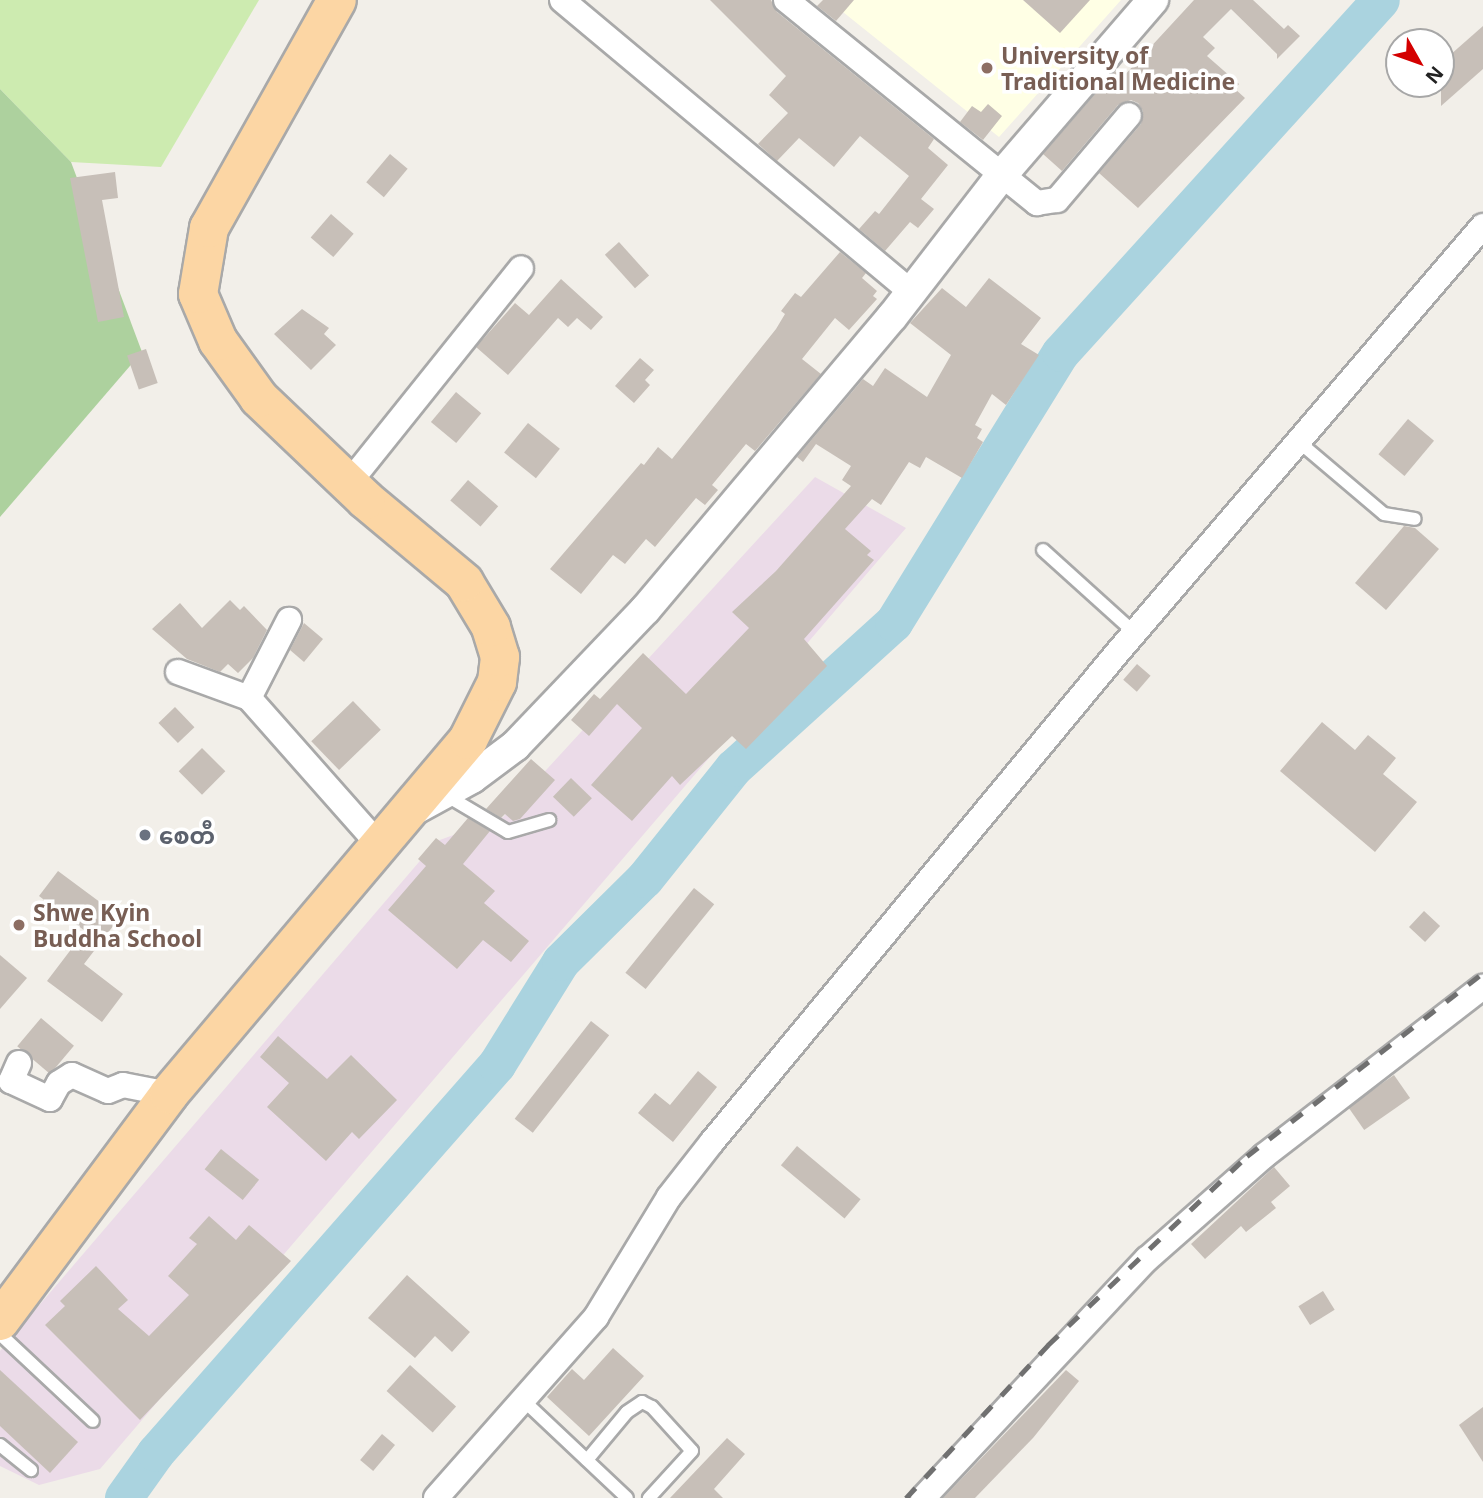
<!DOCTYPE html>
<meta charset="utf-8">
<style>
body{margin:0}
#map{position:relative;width:1483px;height:1498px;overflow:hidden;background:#f2efe9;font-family:"Noto Sans","Noto Sans Myanmar",sans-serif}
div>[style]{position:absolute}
.industrial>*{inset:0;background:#ebdbe8}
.education>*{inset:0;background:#ffffe5}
.grass>*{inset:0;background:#cdebb0}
.forest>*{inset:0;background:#add19e}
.river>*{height:38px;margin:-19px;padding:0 19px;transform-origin:19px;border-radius:19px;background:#aad3df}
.building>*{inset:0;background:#c7bfb8;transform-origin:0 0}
.roads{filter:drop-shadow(2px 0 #a9a9a9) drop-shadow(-2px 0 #a9a9a9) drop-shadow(0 2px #a9a9a9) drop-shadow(0 -2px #a9a9a9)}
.service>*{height:12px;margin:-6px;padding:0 6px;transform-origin:6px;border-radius:6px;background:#fff}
.minor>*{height:24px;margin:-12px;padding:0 12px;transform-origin:12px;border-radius:12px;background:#fff}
.tertiary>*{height:30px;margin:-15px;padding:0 15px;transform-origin:15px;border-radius:15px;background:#fff}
.primary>*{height:38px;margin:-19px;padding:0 19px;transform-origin:19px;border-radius:19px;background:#fcd6a4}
.rail>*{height:5px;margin-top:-2.5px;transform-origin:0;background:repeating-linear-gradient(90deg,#707070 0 14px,transparent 0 28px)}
.dots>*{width:19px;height:19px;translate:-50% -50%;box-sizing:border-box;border:4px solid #fff;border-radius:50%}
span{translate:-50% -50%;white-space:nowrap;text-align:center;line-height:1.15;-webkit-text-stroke:7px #fff;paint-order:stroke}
.education-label{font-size:23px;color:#785e54;font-weight:700}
.left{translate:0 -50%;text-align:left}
.worship-label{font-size:23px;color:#5b616d;font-weight:700}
.north{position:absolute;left:1385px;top:28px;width:70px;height:70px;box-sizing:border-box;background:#fff;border:2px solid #a7a7a7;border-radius:50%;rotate:130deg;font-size:19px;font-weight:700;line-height:28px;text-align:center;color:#222}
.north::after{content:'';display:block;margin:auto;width:24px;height:32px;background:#d40000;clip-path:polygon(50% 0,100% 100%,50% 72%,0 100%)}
</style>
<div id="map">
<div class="industrial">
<div style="clip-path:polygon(815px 477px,906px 528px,100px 1469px,39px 1485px,0 1466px,0 1351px,437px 841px,503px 817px)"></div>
</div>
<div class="education">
<div style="clip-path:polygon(828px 0,1121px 0,999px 137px)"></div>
</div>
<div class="grass">
<div style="clip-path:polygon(0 0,259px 0,161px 167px,71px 162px,0 89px)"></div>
</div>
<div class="forest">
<div style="clip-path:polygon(0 89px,71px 162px,142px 352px,0 517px)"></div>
</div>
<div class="river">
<div style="left:124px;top:1498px;width:55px;rotate:-54.6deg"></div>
<div style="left:156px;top:1453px;width:517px;rotate:-48.69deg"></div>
<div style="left:497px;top:1065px;width:121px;rotate:-58.1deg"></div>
<div style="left:561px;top:962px;width:118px;rotate:-44.7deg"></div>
<div style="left:645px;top:879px;width:142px;rotate:-51.3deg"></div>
<div style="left:734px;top:768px;width:216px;rotate:-42.2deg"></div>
<div style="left:894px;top:623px;width:317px;rotate:-58.3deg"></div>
<div style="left:1061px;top:353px;width:476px;rotate:-47.8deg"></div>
</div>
<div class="building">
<div style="clip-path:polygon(710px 0,771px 0,777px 12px,934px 139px,928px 148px,948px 165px,921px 199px,934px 209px,918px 228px,910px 222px,885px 251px,859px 229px,875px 211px,879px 214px,909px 176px,860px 136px,834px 167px,799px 138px,777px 161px,758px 144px,788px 113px,769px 95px,786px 76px)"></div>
<div style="clip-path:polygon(823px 0,854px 0,836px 21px,817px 6px)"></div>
<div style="clip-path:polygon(1023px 0,1090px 0,1060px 33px)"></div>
<div style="clip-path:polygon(1194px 0,1253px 0,1284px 29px,1288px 25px,1300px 36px,1277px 59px,1277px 54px,1231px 9px,1203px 37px,1215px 48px,1207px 56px,1239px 84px,1235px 89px,1245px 98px,1138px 208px,1099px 173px,1141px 124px,1143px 111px,1138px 103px,1131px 100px,1118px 105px,1062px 171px,1043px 154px,1115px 71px,1122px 78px)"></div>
<div style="clip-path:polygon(1483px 26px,1483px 69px,1441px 106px,1441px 63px)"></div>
<div style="clip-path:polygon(988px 104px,1002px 116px,983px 140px,960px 122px,972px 106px,981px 112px)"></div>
<div style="left:390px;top:154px;width:23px;height:37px;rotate:40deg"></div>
<div style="clip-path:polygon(115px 172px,118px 198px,102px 200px,124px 317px,98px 322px,70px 178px)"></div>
<div style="left:331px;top:214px;width:30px;height:31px;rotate:41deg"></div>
<div style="left:619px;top:242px;width:45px;height:19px;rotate:48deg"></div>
<div style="clip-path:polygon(840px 252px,866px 273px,862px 278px,877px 291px,873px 296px,877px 299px,849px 330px,835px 318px,802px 359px,821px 374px,755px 451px,746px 444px,712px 485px,718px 490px,705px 505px,696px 498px,655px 547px,646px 539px,625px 564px,613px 555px,581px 594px,550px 569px,641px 463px,644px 465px,658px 447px,672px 459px,776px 329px,785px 314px,781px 311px,795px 293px,801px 297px)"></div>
<div style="clip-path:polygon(989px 278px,1041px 318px,1021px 344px,1039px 355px,1006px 405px,992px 394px,975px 425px,982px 429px,977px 438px,983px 442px,962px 478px,926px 457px,920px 468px,909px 462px,881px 505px,872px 499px,845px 529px,871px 551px,867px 555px,874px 560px,804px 639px,827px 666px,746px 749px,732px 736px,680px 785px,672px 776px,632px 821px,591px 785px,642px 728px,617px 704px,589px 736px,571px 720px,594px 694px,600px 699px,643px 653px,686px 694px,749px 628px,732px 612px,776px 571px,851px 486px,842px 480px,851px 466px,816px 444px,803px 462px,797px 457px,863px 379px,873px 386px,885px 368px,927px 397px,951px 355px,910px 323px,942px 288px,966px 307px)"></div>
<div style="clip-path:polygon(561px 279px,603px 317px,591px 330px,577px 318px,568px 327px,558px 318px,508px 375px,476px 347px,515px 303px,529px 315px)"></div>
<div style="clip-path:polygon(302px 309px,329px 328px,324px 334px,336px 345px,311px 370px,274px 334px)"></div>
<div style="left:146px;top:349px;width:36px;height:20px;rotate:71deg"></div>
<div style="clip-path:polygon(640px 358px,654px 370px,645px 380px,650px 385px,634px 403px,615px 386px)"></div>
<div style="left:456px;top:392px;width:33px;height:39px;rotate:40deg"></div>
<div style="left:1408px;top:419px;width:34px;height:46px;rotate:40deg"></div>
<div style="left:528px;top:423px;width:41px;height:38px;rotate:39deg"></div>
<div style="left:468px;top:480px;width:40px;height:27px;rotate:41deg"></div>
<div style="clip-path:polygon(1404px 526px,1415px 528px,1439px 549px,1386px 610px,1355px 583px)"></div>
<div style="clip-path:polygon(230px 600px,240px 610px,244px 606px,267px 630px,253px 658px,238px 673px,228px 664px,220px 672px,187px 659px,152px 629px,180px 603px,202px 628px)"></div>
<div style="clip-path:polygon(304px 623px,323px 639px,304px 662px,290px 650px)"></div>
<div style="left:1137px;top:664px;width:18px;height:21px;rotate:41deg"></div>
<div style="left:353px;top:701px;width:40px;height:58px;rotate:46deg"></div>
<div style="left:175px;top:707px;width:28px;height:23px;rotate:46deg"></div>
<div style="clip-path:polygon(1322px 722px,1355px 750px,1368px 735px,1396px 758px,1383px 774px,1417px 802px,1375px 852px,1280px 771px)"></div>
<div style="left:202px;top:748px;width:33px;height:33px;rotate:45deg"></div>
<div style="clip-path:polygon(531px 759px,555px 780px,520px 819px,513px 821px,505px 814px,501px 818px,486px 809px)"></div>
<div style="left:571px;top:778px;width:29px;height:26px;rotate:44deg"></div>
<div style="clip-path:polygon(468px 818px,490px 831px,463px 864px,495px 891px,484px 903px,529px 941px,511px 962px,483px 940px,457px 969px,388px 910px,426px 866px,418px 859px,436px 838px,445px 845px)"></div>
<div style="clip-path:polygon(58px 871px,120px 917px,84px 964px,123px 994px,102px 1022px,47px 981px,85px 931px,39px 896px)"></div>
<div style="left:694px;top:888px;width:26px;height:109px;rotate:39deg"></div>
<div style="left:1424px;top:911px;width:22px;height:22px;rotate:43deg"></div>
<div style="clip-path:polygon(0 955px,27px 978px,0 1009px)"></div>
<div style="left:41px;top:1018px;width:43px;height:37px;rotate:40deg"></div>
<div style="left:591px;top:1021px;width:23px;height:124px;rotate:38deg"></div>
<div style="clip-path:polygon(278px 1036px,327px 1079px,351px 1055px,397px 1100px,359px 1139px,352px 1132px,326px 1161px,267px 1107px,289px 1083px,260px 1057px)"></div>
<div style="clip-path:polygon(698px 1071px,717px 1087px,673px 1142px,638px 1113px,655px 1093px,670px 1105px)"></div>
<div style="left:1394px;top:1075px;width:28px;height:56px;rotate:55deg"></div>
<div style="left:797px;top:1146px;width:83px;height:25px;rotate:40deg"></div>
<div style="left:221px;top:1149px;width:49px;height:26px;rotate:39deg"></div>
<div style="clip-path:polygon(1274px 1167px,1290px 1186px,1271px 1202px,1276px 1208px,1246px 1232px,1241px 1226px,1205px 1259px,1191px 1244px)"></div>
<div style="clip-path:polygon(209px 1216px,236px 1240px,249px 1225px,291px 1261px,140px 1420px,45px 1325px,65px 1306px,60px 1301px,96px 1266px,128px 1300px,118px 1309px,149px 1336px,189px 1295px,168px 1276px,197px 1244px,189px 1238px)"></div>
<div style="clip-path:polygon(407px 1275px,470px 1332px,452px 1352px,435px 1336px,415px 1358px,368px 1318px)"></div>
<div style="left:1323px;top:1291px;width:22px;height:29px;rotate:58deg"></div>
<div style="clip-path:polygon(613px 1348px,644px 1376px,589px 1436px,547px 1397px,572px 1369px,584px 1380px)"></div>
<div style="left:410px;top:1365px;width:62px;height:35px;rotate:42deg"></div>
<div style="clip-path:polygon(0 1370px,78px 1442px,50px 1473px,0 1426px)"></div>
<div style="clip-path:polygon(1066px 1370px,1079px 1381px,1033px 1438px,975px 1498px,943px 1498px)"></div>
<div style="clip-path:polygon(1483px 1407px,1483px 1462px,1459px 1425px)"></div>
<div style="left:382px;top:1434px;width:17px;height:34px;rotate:40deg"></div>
<div style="clip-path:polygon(727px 1438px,745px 1454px,714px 1489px,723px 1498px,670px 1498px)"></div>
</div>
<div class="roads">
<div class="service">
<div style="left:1299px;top:442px;width:111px;rotate:40.3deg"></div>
<div style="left:1384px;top:514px;width:31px;rotate:9deg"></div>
<div style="left:1043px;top:550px;width:124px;rotate:42.1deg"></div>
<div style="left:444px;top:794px;width:74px;rotate:30.7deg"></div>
<div style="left:508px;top:832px;width:43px;rotate:-16.3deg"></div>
<div style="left:0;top:1334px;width:127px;rotate:43.1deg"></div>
<div style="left:522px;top:1399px;width:144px;rotate:43.3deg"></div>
<div style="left:0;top:1445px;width:40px;rotate:39deg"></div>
<div style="left:587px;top:1460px;width:62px;rotate:-50.2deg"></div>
<div style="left:627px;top:1412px;width:18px;rotate:-34deg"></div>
<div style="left:642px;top:1402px;width:11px;rotate:27deg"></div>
<div style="left:652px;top:1407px;width:59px;rotate:47.7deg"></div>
<div style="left:692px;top:1451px;width:64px;rotate:132.5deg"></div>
</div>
<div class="minor">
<div style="left:562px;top:0;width:455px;rotate:39.9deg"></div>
<div style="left:786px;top:0;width:323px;rotate:39deg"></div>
<div style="left:1037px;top:203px;width:20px;rotate:-9deg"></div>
<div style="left:1057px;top:200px;width:111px;rotate:-49.7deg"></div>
<div style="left:349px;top:483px;width:275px;rotate:-51.3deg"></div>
<div style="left:178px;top:672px;width:76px;rotate:20.1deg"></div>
<div style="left:249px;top:698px;width:198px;rotate:48.5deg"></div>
<div style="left:249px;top:698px;width:88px;rotate:-62.9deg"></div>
<div style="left:19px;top:1063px;width:20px;rotate:114deg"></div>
<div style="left:11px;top:1081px;width:43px;rotate:24.8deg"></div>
<div style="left:50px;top:1099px;width:18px;rotate:-61deg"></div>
<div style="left:59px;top:1083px;width:15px;rotate:-32deg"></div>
<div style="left:72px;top:1075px;width:39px;rotate:24deg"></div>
<div style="left:108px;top:1091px;width:16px;rotate:-22deg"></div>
<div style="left:123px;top:1085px;width:47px;rotate:11.1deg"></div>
<div style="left:436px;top:1498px;width:242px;rotate:-48.5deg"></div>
<div style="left:596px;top:1317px;width:140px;rotate:-58.7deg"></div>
<div style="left:669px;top:1197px;width:70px;rotate:-52deg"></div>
<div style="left:712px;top:1142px;width:636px;rotate:-50.36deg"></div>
<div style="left:1118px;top:652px;width:561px;rotate:-49.41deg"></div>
<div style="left:923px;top:1498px;width:328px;rotate:-46.9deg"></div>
<div style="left:1147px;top:1259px;width:156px;rotate:-41.4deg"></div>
<div style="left:1264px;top:1156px;width:277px;rotate:-37.7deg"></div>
</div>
<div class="tertiary">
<div style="left:417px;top:808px;width:63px;rotate:-28.6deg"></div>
<div style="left:472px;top:778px;width:54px;rotate:-36.7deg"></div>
<div style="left:515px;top:746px;width:188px;rotate:-46.3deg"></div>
<div style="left:645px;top:610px;width:383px;rotate:-49.9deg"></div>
<div style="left:892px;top:317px;width:178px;rotate:-52.3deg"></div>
<div style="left:1001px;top:176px;width:233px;rotate:-49.2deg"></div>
</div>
<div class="primary">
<div style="left:0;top:1321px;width:283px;rotate:-53.3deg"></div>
<div style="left:169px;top:1094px;width:463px;rotate:-49.8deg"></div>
<div style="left:468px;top:740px;width:65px;rotate:-63.4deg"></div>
<div style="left:497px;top:682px;width:25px;rotate:-83deg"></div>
<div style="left:500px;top:657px;width:31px;rotate:-107deg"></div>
<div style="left:491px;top:627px;width:52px;rotate:-121deg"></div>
<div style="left:464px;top:582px;width:128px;rotate:-140.1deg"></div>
<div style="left:366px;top:500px;width:148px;rotate:-136.4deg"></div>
<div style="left:259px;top:398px;width:70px;rotate:-125.7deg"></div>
<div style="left:218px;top:341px;width:51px;rotate:-113.1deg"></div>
<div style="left:198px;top:294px;width:67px;rotate:-80.5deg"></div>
<div style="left:209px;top:228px;width:261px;rotate:-60.7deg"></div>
</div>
</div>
<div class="rail">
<div style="left:906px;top:1498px;width:209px;rotate:-47.1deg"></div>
<div style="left:1048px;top:1345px;width:274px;rotate:-43.5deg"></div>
<div style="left:1247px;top:1156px;width:299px;rotate:-37.8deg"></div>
</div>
<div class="dots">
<div style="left:987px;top:68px;background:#8d6e63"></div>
<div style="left:145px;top:835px;background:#6b7280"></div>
<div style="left:19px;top:925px;background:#8d6e63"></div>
</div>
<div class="education-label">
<span class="left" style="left:1001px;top:68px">University of<br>Traditional Medicine</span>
<span class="left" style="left:33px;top:925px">Shwe Kyin<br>Buddha School</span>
</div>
<div class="worship-label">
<span class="left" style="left:159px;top:835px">စေတီ</span>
</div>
<div class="north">N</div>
</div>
